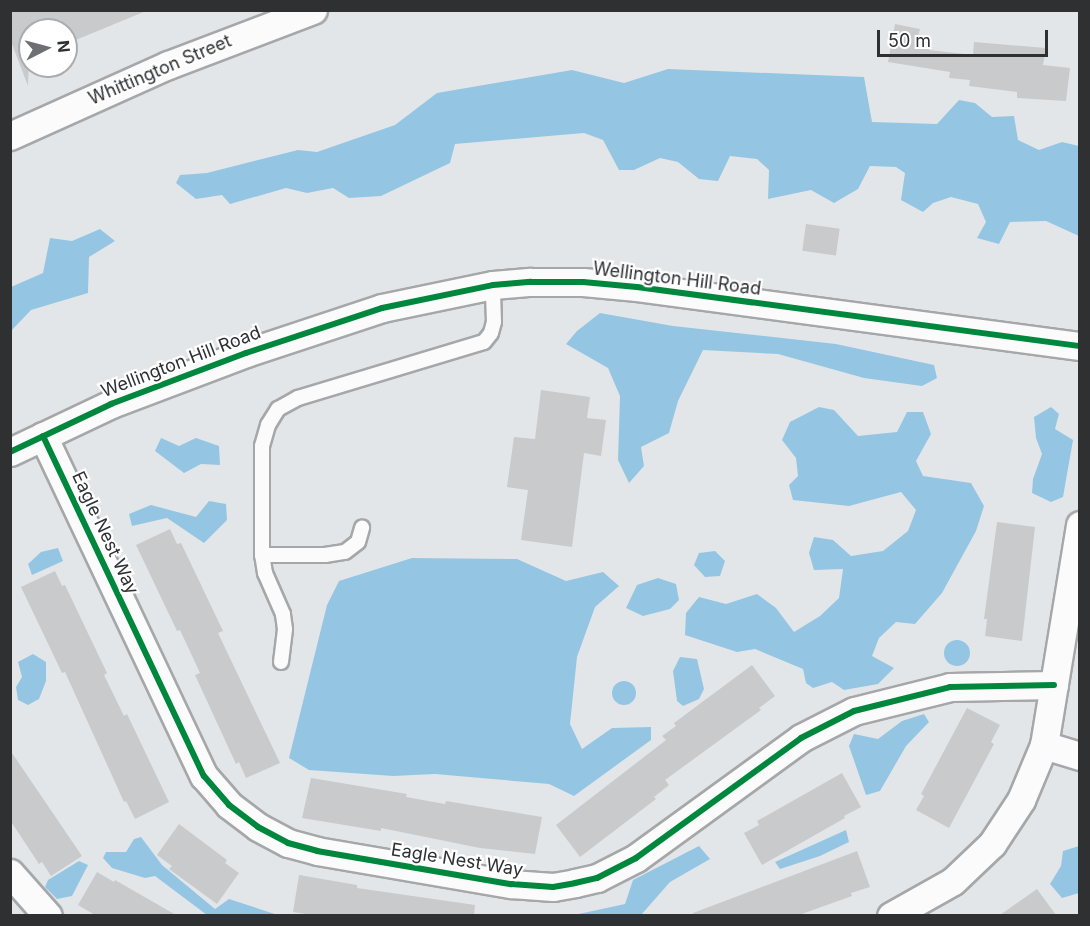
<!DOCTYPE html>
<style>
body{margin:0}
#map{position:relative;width:1090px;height:926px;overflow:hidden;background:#e3e6e9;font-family:Inter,sans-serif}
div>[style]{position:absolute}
.forest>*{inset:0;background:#94c6e3}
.round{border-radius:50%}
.building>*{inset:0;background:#c8cacc;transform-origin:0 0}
.roads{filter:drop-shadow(2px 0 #a5a7a9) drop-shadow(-2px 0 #a5a7a9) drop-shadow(0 2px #a5a7a9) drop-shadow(0 -2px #a5a7a9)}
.lane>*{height:14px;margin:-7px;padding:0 7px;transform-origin:7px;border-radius:7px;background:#fbfbfc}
.street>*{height:27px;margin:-13.5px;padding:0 13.5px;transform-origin:13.5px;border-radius:13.5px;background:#fbfbfc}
.cycleway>*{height:6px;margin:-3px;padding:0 3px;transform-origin:3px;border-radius:3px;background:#00873e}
span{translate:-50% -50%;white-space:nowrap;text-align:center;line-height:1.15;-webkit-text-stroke:4.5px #fff;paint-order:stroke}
.street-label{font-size:18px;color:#2e3032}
.frame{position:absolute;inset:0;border:12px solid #2e3032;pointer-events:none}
.north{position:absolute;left:18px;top:18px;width:60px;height:60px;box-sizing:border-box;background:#fff;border:2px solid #abacad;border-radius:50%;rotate:84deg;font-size:16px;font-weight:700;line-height:24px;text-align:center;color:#2e3032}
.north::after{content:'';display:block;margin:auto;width:21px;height:27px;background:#6d7072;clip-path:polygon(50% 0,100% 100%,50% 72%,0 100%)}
.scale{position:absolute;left:877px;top:30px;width:171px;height:27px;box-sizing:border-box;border:3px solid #2e3032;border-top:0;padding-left:8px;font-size:18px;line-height:21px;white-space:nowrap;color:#2e3032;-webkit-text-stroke:4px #fff;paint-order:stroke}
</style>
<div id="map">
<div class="forest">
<div style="clip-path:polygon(668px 69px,864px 77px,872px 122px,937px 124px,959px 100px,975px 103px,992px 117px,1014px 116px,1018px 140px,1039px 150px,1062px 142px,1079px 146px,1079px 236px,1046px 221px,1010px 222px,999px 244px,977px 238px,986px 222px,978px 204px,951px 197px,933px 203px,923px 212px,901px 200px,905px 173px,896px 167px,870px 166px,858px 189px,834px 203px,811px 190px,768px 199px,769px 170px,757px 159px,730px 156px,718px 181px,699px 179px,678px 162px,660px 158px,634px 170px,619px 170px,603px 140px,584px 133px,455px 144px,450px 163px,381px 196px,349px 198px,333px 188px,307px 193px,286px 188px,230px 204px,222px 195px,196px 199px,176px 183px,180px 175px,207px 173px,298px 150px,317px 152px,395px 125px,437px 93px,572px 70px,624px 83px)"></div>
<div style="clip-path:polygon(100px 229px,115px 241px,89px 257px,88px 293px,31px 310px,11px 331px,11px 287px,43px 273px,50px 238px,72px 241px)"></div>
<div style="clip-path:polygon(600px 313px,673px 326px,836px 344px,934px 365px,937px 378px,922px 386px,864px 378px,778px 354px,703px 350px,678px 401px,669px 433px,641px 447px,644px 466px,629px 483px,618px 460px,620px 396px,608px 368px,566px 344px,577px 331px)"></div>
<div style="clip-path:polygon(819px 407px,834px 410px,858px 436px,897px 432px,907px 412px,923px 412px,931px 434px,916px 461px,923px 476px,971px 483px,984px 506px,976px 531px,942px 593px,915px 624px,896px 622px,879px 638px,872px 656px,894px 668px,878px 684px,844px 690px,832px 682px,813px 688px,806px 683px,803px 669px,755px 649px,737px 652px,685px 635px,686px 613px,699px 597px,726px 604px,757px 594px,776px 608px,794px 632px,820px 616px,839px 598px,843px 569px,814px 570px,809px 553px,814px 537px,833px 540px,851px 556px,883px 551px,908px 531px,916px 510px,901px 492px,849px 506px,793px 500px,789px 485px,798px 476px,796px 458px,782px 440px,790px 422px)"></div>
<div style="clip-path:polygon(1051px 407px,1059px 414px,1055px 429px,1073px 440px,1063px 497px,1051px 502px,1032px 493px,1033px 479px,1042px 454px,1036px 438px,1034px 417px)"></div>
<div style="clip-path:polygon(161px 438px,179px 446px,196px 438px,219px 446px,220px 465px,201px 464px,184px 473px,155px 451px)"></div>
<div style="clip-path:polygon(209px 501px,226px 504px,227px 520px,204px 543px,167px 518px,132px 526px,129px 514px,151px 505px,196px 517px)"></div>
<div style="clip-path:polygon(58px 548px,63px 561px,32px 575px,28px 564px,41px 552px)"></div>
<div style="clip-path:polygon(715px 551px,725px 561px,720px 576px,705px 577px,694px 565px,699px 553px)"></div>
<div style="clip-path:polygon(412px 558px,517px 559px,566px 581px,603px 572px,619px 586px,595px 607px,577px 657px,570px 724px,582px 749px,612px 728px,651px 727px,651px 740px,574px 796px,549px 784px,435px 774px,393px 776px,309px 770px,289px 758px,327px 605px,339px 581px)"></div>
<div style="clip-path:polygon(658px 578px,676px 584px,679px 600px,670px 609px,643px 616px,626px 608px,637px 585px)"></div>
<div class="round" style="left:944px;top:640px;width:26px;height:26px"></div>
<div style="clip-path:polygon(33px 654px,46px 662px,46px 681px,39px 699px,28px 705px,18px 700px,16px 687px,22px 677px,18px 662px)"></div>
<div style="clip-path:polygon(680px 657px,697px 659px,704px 689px,699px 699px,683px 706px,677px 701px,673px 671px)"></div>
<div class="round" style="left:612px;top:681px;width:24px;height:24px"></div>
<div style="clip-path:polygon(924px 714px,929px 722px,906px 746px,880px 791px,866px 795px,849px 746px,854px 734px,878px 739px,902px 721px)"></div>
<div style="clip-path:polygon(846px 830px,849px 842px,820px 856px,780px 869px,775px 862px)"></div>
<div style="clip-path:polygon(141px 837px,162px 865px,215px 909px,229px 899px,278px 915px,207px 915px,155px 876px,145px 878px,112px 868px,103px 858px,106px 852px,126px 852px,134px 839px)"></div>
<div style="clip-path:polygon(699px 846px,710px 859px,670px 882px,641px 915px,574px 915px,625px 904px,633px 880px)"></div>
<div style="clip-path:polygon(1079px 846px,1079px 893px,1062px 898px,1050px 884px,1061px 866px,1063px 851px)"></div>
<div style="clip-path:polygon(79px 861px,88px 865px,72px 896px,57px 899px,45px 887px,48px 880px)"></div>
</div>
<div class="building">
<div style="clip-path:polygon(10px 10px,146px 10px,146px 11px,66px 44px,66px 30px,30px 30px,28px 86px,10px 39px)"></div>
<div style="clip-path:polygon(895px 24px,920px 29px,918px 37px,931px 39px,929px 50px,973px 55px,974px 42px,1046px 48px,1043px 65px,1070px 68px,1066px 101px,1017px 98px,1017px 92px,969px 86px,970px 80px,949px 78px,950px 72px,888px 62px)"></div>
<div style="left:806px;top:224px;width:34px;height:27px;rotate:8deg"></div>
<div style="clip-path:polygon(541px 390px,590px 397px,587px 418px,606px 420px,601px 456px,584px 453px,572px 547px,521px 540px,528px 490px,507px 487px,514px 437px,535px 439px)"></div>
<div style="clip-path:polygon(997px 522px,1035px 527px,1022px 641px,985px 636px,987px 619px,984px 619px)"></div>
<div style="clip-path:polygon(170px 529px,177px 544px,181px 543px,223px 631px,218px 633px,280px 763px,246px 778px,239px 762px,236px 764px,195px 675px,200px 673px,180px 630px,177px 631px,136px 545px)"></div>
<div style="clip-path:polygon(55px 571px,62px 586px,65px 585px,107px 673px,104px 675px,124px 716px,127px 714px,169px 802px,135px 819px,126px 801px,124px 802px,65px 672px,62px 673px,21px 587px)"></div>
<div style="clip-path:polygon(752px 665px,775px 696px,759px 708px,761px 710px,665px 780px,669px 785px,654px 797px,656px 799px,580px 857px,556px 825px,666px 740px,662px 736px,676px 726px,674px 723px)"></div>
<div style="clip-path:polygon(967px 708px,1000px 725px,991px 742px,994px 744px,949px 828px,916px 810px,924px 796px,921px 794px)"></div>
<div style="clip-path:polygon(10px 750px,82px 856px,51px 876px,42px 862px,39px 864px,10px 820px)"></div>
<div style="clip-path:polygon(842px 773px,861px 807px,844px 816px,845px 818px,762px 865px,744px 833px,759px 825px,757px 821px)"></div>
<div style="clip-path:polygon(311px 778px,407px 794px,406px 797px,445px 804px,446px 801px,542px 817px,535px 854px,480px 848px,381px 828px,381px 831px,302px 818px)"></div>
<div style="clip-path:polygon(179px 824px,227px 860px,225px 863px,239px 873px,217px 904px,169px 869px,172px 866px,157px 855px)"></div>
<div style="clip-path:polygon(857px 851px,870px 887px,851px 893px,852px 896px,799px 915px,694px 915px,693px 913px)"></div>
<div style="clip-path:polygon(97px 872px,114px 882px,115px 880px,176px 915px,95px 915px,78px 905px)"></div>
<div style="clip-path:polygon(299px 875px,357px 885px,357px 888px,475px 905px,474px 915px,312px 915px,293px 912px)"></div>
<div style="clip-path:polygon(1037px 889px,1056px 915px,1000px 915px)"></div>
</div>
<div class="roads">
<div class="lane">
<div style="left:262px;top:555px;width:63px"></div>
<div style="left:325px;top:555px;width:20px;rotate:-9deg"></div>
<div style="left:345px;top:552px;width:16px;rotate:-38deg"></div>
<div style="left:358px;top:542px;width:15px;rotate:-74deg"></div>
<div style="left:281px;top:662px;width:33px;rotate:-83deg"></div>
<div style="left:285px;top:629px;width:15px;rotate:-98deg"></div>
<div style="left:283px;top:614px;width:45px;rotate:-113.7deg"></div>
<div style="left:265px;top:573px;width:18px;rotate:-99deg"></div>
<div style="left:262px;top:555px;width:109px;rotate:-90deg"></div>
<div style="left:262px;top:446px;width:22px;rotate:-74deg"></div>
<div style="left:268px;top:425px;width:19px;rotate:-58deg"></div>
<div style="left:278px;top:409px;width:23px;rotate:-29deg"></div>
<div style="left:298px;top:398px;width:194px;rotate:-16.8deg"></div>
<div style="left:484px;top:342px;width:11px;rotate:-52deg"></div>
<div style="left:491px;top:333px;width:11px;rotate:-75deg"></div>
<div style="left:494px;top:322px;width:37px;rotate:-92deg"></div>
</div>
<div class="street">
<div style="left:10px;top:136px;width:173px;rotate:-24.2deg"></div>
<div style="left:168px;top:65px;width:155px;rotate:-20.8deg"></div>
<div style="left:43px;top:436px;width:376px;rotate:64.7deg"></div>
<div style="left:204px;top:776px;width:38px;rotate:49deg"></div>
<div style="left:229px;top:805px;width:36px;rotate:37deg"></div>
<div style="left:258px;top:827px;width:34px;rotate:28deg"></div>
<div style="left:288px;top:843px;width:30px;rotate:15deg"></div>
<div style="left:317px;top:851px;width:197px;rotate:9.7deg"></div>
<div style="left:511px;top:884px;width:42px;rotate:4.1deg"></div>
<div style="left:553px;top:887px;width:22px;rotate:-10deg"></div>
<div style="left:575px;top:883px;width:23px;rotate:-13deg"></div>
<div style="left:597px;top:878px;width:44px;rotate:-27.1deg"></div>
<div style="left:636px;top:858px;width:204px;rotate:-36deg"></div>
<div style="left:801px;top:738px;width:59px;rotate:-27deg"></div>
<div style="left:854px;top:711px;width:99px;rotate:-14deg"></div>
<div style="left:950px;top:687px;width:104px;rotate:-1.1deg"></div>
<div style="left:10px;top:452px;width:112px;rotate:-25.4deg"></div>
<div style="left:111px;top:404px;width:144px;rotate:-20.7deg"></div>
<div style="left:246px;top:353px;width:143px;rotate:-18.3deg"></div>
<div style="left:382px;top:308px;width:113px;rotate:-11.7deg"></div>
<div style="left:493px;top:285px;width:38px;rotate:-5deg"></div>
<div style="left:531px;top:282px;width:52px"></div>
<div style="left:583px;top:282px;width:54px;rotate:5.3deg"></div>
<div style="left:637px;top:287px;width:447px;rotate:7.6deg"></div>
<div style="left:1044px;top:745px;width:38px;rotate:17deg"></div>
<div style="left:10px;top:873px;width:57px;rotate:48.5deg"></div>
<div style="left:891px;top:916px;width:71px;rotate:-29.4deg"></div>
<div style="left:953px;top:881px;width:54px;rotate:-43.5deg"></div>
<div style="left:992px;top:844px;width:53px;rotate:-56.6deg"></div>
<div style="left:1021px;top:800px;width:60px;rotate:-67.3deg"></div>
<div style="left:1044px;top:745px;width:223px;rotate:-80.7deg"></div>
</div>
</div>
<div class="cycleway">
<div style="left:43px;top:436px;width:376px;rotate:64.7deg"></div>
<div style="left:204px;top:776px;width:38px;rotate:49deg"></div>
<div style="left:229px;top:805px;width:36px;rotate:37deg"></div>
<div style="left:258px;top:827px;width:34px;rotate:28deg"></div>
<div style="left:288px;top:843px;width:30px;rotate:15deg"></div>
<div style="left:317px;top:851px;width:197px;rotate:9.7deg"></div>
<div style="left:511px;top:884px;width:42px;rotate:4.1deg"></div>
<div style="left:553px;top:887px;width:22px;rotate:-10deg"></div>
<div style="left:575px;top:883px;width:23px;rotate:-13deg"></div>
<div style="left:597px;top:878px;width:44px;rotate:-27.1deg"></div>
<div style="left:636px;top:858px;width:204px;rotate:-36deg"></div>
<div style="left:801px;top:738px;width:59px;rotate:-27deg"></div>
<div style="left:854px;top:711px;width:99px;rotate:-14deg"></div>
<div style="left:950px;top:687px;width:104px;rotate:-1.1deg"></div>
<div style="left:10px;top:452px;width:112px;rotate:-25.4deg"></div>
<div style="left:111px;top:404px;width:144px;rotate:-20.7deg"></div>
<div style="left:246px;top:353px;width:143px;rotate:-18.3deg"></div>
<div style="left:382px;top:308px;width:113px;rotate:-11.7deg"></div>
<div style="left:493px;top:285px;width:38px;rotate:-5deg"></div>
<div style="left:531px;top:282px;width:52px"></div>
<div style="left:583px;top:282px;width:54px;rotate:5.3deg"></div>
<div style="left:637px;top:287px;width:447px;rotate:7.6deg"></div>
</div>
<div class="street-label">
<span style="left:160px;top:70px;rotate:-23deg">Whittington Street</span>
<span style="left:677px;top:279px;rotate:7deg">Wellington Hill Road</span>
<span style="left:181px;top:362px;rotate:-21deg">Wellington Hill Road</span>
<span style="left:105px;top:533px;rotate:65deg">Eagle Nest Way</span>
<span style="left:457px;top:860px;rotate:9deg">Eagle Nest Way</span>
</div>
<div class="frame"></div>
<div class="north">N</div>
<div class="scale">50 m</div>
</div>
